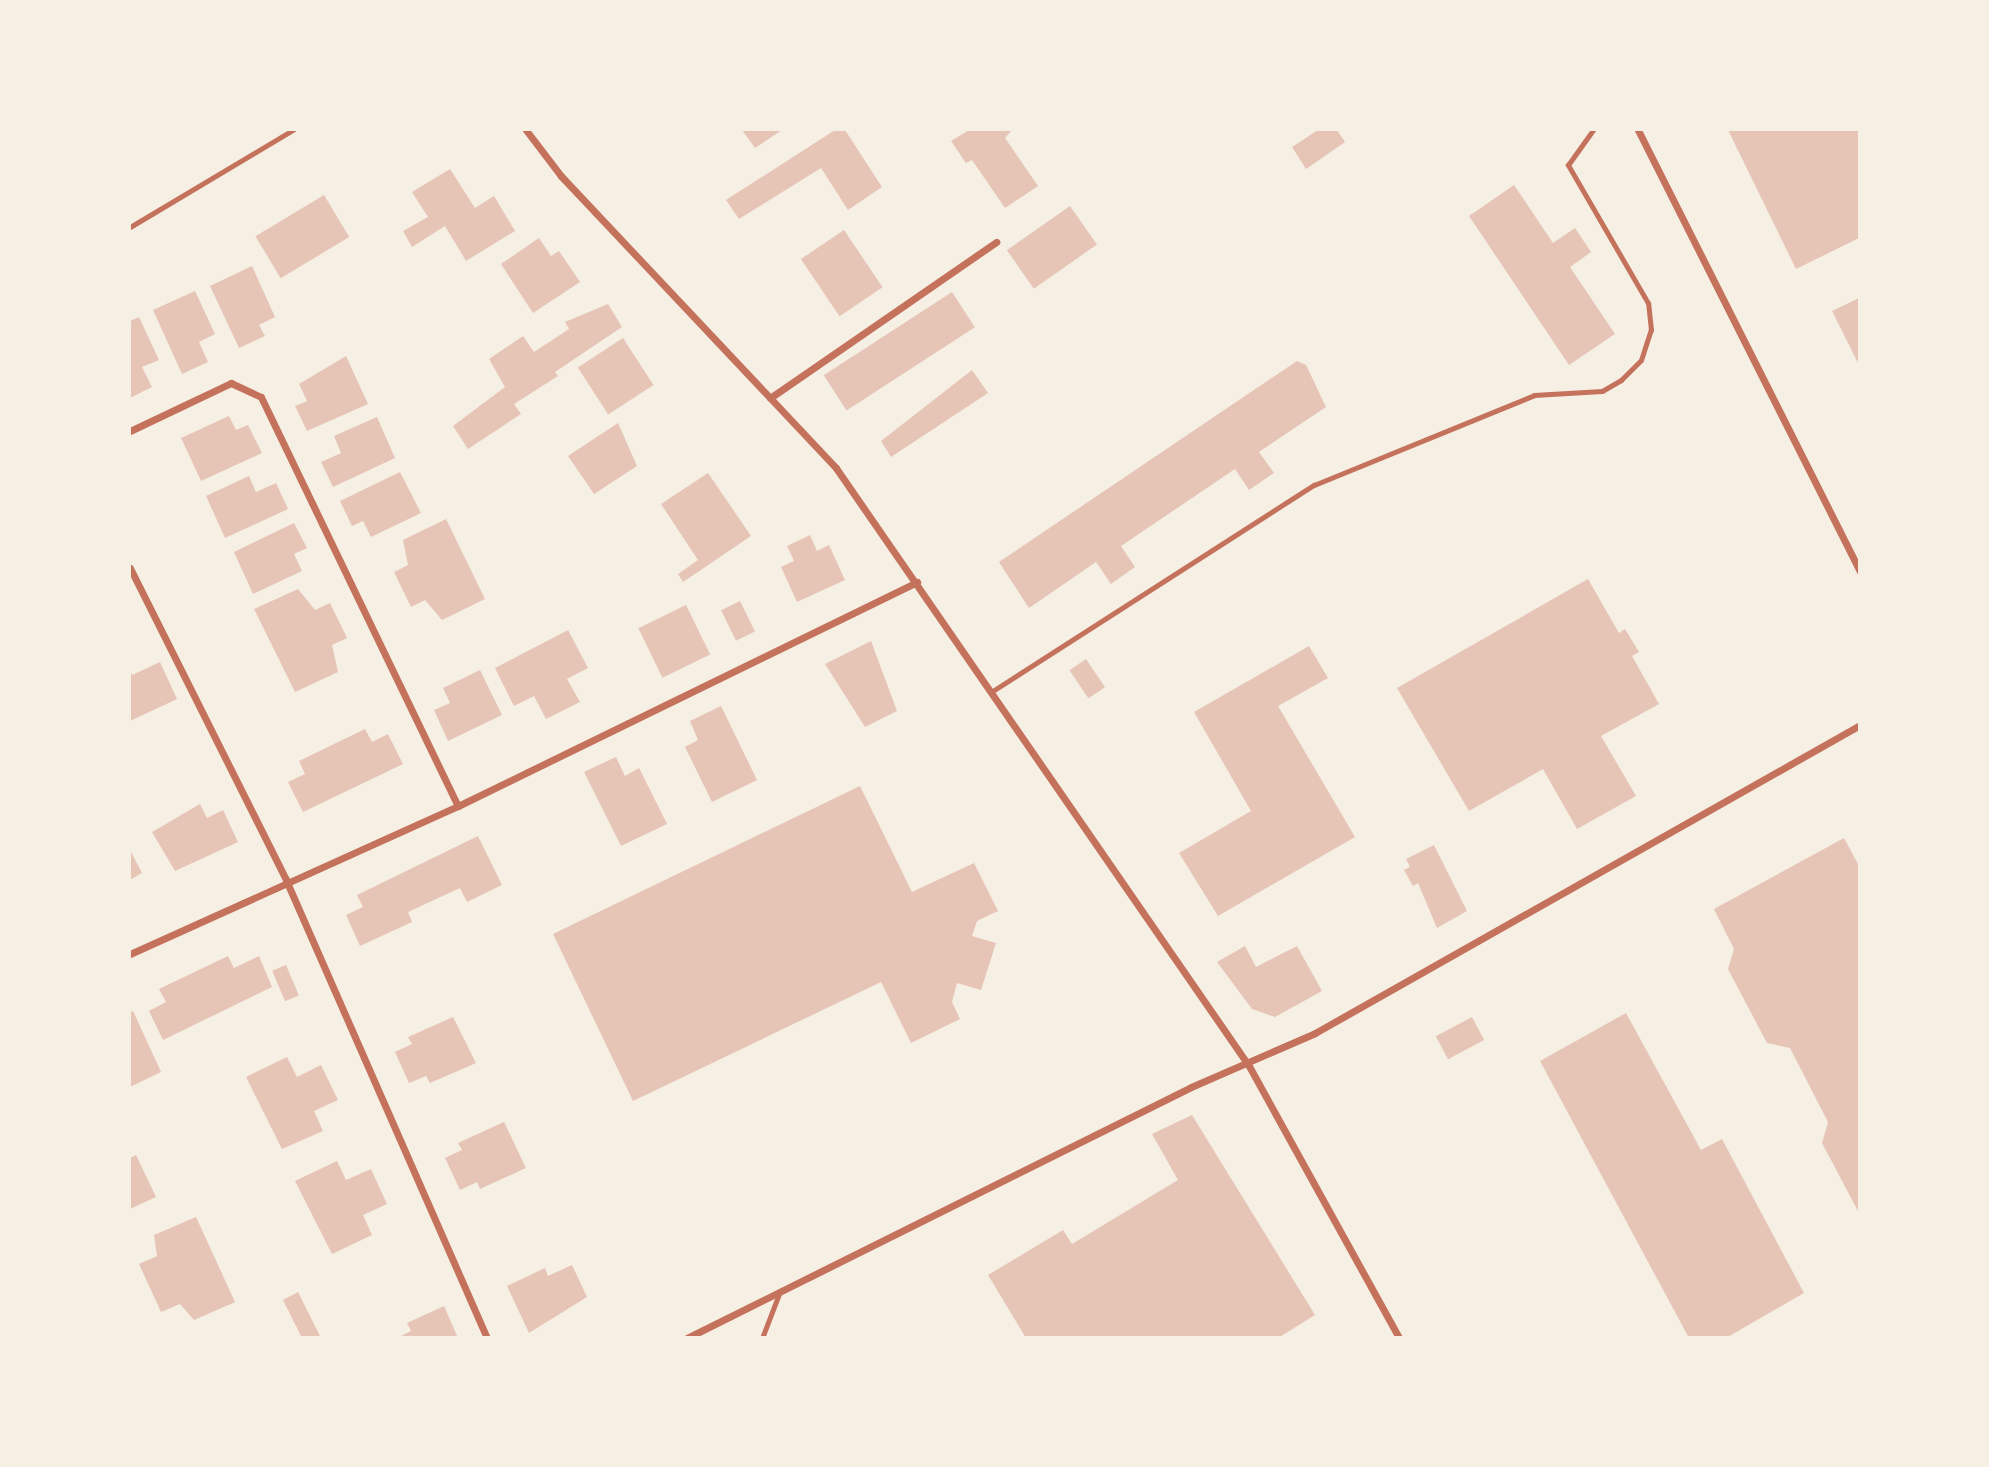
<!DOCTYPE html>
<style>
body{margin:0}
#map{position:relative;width:1989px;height:1467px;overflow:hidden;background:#f6efe4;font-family:"Fira Sans Condensed",sans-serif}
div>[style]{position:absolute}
.building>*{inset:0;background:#e6c5b7;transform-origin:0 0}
.service>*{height:5px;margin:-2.5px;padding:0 2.5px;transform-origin:2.5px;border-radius:2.5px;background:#c5725c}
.minor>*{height:7px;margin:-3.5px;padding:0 3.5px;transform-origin:3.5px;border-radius:3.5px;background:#c5725c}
span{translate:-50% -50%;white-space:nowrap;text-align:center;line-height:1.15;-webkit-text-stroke:6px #f6efe4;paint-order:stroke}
.frame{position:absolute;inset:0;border:131px solid #f6efe4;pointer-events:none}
</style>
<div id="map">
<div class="building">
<div style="clip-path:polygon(742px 130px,782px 130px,755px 148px)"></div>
<div style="clip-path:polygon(835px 130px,845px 130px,882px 187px,848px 210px,821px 168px,739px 219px,726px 200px)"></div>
<div style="clip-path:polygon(969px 130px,1012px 130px,1005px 138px,1038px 186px,1005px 208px,972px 160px,966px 163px,951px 141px)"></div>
<div style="clip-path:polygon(1318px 130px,1337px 130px,1345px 142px,1306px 169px,1292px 147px)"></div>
<div style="clip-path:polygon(1728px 130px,1859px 130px,1859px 238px,1796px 269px)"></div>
<div style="clip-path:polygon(450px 169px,475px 208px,494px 196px,515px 231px,466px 261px,445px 226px,412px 247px,403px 231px,428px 217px,412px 192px)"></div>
<div style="clip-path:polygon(1514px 185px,1553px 243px,1575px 228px,1591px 252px,1570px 267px,1615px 334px,1569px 365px,1469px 216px)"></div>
<div style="left:324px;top:195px;width:49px;height:80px;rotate:59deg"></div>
<div style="left:1070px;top:206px;width:47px;height:77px;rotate:55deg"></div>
<div style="left:844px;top:230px;width:69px;height:52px;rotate:56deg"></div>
<div style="clip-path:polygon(539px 238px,551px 256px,559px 251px,580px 282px,533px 313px,501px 264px)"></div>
<div style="clip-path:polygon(252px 266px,275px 317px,259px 325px,265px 336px,239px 348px,210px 286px)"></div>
<div style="clip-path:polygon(195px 291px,215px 334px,199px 342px,208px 362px,182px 374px,153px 310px)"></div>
<div style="left:952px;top:292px;width:42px;height:153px;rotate:57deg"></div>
<div style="clip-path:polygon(1859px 298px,1859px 365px,1832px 311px)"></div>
<div style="clip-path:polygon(608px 304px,622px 327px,555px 372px,558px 376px,514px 404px,521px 414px,468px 449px,453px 426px,505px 387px,489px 359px,523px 336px,534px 352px,569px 329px,565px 322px)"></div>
<div style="clip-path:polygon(139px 317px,159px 360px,142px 367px,152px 387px,130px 398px,130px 321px)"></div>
<div style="left:623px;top:338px;width:56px;height:54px;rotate:57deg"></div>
<div style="clip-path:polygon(346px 356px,368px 404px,307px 431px,295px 406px,307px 401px,299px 384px)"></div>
<div style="clip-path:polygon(1297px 361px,1306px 365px,1326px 407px,1259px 452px,1274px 473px,1249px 490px,1235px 469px,1121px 546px,1135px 567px,1111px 584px,1096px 562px,1029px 608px,999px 562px)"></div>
<div style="clip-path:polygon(972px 370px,988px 393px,891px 457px,881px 441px)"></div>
<div style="clip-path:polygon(229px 416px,236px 430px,248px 425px,262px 453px,201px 481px,181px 438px)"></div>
<div style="clip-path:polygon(377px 417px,395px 458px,333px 487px,321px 462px,341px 453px,334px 436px)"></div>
<div style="clip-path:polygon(618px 423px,637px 466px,594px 494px,568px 456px)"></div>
<div style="clip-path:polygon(400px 472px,421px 513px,371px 537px,363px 521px,352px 526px,340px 501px)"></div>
<div style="clip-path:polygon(708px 473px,751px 536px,683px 582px,678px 574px,698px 560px,661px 504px)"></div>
<div style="clip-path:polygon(249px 476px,256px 492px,276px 483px,288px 509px,225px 538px,206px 496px)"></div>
<div style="clip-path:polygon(446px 519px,485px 599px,442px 620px,425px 600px,411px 607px,394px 572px,408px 565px,403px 540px)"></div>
<div style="clip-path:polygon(294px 523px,307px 548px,294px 554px,302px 571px,253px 594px,234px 552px)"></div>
<div style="clip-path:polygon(810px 535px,817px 551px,829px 545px,845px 580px,797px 602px,781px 567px,794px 561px,787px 546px)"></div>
<div style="clip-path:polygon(1588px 579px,1619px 633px,1625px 629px,1639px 652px,1632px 656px,1659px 704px,1601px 736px,1636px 796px,1577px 829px,1543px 769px,1469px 811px,1397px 688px)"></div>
<div style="clip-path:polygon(298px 589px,315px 610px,330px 603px,347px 638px,332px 645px,338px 672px,295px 692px,254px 609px)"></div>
<div style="left:740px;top:601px;width:34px;height:21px;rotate:64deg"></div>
<div style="left:686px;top:605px;width:55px;height:53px;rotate:64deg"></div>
<div style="clip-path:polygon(568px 630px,588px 668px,567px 679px,580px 702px,546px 719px,534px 696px,514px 706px,495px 668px)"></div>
<div style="clip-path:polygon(871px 641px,897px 711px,865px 727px,825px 664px)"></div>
<div style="clip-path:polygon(1309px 646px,1328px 678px,1278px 706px,1355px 837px,1218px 916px,1179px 853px,1251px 811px,1194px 712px)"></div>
<div style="left:1086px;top:659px;width:34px;height:20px;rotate:56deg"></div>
<div style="clip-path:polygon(160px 662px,177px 699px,130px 721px,130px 670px,132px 675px)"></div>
<div style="clip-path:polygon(480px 670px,502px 715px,448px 741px,434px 710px,450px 703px,443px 688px)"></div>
<div style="clip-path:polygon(721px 706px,757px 780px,712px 802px,685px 747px,698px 740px,690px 721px)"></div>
<div style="clip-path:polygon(365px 729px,372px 742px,388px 734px,403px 764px,303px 812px,288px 782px,305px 774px,299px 761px)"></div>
<div style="clip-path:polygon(616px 757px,625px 776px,639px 768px,667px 824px,621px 846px,584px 772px)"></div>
<div style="clip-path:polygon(860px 786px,912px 892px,974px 863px,998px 911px,977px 921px,972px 936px,996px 943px,981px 990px,957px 983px,952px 1002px,960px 1019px,911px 1043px,881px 982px,633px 1101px,553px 934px)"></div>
<div style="clip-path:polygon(200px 804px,207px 818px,223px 810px,238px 842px,175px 871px,152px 832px)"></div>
<div style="clip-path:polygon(478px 836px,502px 885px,467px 902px,460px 888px,408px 912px,412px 922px,360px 946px,346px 915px,363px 907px,357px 895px)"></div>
<div style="clip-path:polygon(1844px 838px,1859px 866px,1859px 1213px,1822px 1143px,1828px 1122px,1790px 1048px,1767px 1043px,1728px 969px,1734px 949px,1714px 909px)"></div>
<div style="clip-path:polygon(1434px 845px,1467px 911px,1437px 928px,1418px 883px,1413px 886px,1404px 870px,1410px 867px,1406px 859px)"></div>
<div style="clip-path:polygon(130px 850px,142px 873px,130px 880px)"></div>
<div style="clip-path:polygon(1245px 946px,1256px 967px,1297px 946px,1322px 991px,1275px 1017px,1252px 1009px,1217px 962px)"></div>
<div style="clip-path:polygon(228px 956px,234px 968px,259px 956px,272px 987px,163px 1040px,149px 1011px,166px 1002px,159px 989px)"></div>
<div style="left:286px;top:965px;width:33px;height:15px;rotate:67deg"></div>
<div style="clip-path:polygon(133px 1011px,161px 1072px,130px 1087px,130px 1013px)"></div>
<div style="clip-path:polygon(1626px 1013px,1701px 1150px,1722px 1139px,1804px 1293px,1726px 1338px,1689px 1338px,1540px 1061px)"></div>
<div style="clip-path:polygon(453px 1017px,476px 1063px,430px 1083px,426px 1076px,409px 1083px,395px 1052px,412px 1044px,408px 1037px)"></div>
<div style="left:1472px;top:1017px;width:26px;height:41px;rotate:62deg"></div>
<div style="clip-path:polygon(287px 1057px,297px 1077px,321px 1065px,338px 1100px,314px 1111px,323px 1131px,282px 1149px,246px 1077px)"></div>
<div style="clip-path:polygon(1192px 1115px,1315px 1315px,1278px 1338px,1026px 1338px,988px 1275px,1063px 1230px,1072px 1244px,1178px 1180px,1152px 1134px)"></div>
<div style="clip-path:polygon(504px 1122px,526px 1168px,480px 1189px,477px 1182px,460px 1190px,445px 1158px,462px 1150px,458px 1143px)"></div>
<div style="clip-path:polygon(136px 1155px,156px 1197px,130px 1209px,130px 1158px)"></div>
<div style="clip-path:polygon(337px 1161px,346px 1180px,371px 1169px,387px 1204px,363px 1215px,372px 1235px,332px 1254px,295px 1181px)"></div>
<div style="clip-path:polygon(196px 1217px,235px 1302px,194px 1320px,180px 1304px,161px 1312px,139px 1264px,157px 1256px,154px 1235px)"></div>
<div style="clip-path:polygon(572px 1265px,587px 1297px,529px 1333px,507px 1286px,545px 1268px,548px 1276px)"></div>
<div style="clip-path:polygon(298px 1292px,321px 1338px,302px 1338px,283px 1300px)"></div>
<div style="clip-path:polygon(444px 1306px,458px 1338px,397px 1338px,411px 1331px,407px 1323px)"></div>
</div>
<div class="service">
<div style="left:130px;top:227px;width:190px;rotate:-30.8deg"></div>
<div style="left:991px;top:692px;width:384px;rotate:-32.7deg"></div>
<div style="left:1314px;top:485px;width:238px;rotate:-22.2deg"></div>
<div style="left:1534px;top:395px;width:68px;rotate:-3.4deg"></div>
<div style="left:1602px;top:391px;width:22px;rotate:-30deg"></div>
<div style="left:1621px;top:380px;width:28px;rotate:-45deg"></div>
<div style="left:1641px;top:360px;width:32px;rotate:-72deg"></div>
<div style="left:1651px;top:330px;width:27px;rotate:-96deg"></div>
<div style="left:1648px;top:303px;width:160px;rotate:-120.1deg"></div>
<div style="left:1568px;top:165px;width:43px;rotate:-54.5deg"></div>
<div style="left:762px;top:1338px;width:50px;rotate:-69deg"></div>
</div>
<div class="minor">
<div style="left:526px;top:130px;width:58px;rotate:52.7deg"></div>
<div style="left:561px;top:176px;width:401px;rotate:46.7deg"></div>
<div style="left:836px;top:468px;width:727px;rotate:55.37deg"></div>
<div style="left:1249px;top:1066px;width:311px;rotate:61.1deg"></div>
<div style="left:1638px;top:130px;width:494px;rotate:63.3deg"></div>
<div style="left:770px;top:398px;width:275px;rotate:-34.6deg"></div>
<div style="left:130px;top:431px;width:112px;rotate:-25.4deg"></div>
<div style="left:231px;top:383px;width:33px;rotate:25deg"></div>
<div style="left:261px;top:397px;width:454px;rotate:64.3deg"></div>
<div style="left:130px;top:568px;width:349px;rotate:63.4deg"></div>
<div style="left:286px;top:880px;width:500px;rotate:66.31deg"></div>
<div style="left:130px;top:954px;width:360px;rotate:-24.3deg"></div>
<div style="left:458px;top:806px;width:511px;rotate:-26.01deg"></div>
<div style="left:687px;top:1338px;width:563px;rotate:-26.47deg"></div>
<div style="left:1191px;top:1087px;width:135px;rotate:-23.5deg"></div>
<div style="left:1315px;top:1033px;width:626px;rotate:-29.47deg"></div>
</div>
<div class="frame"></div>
</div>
